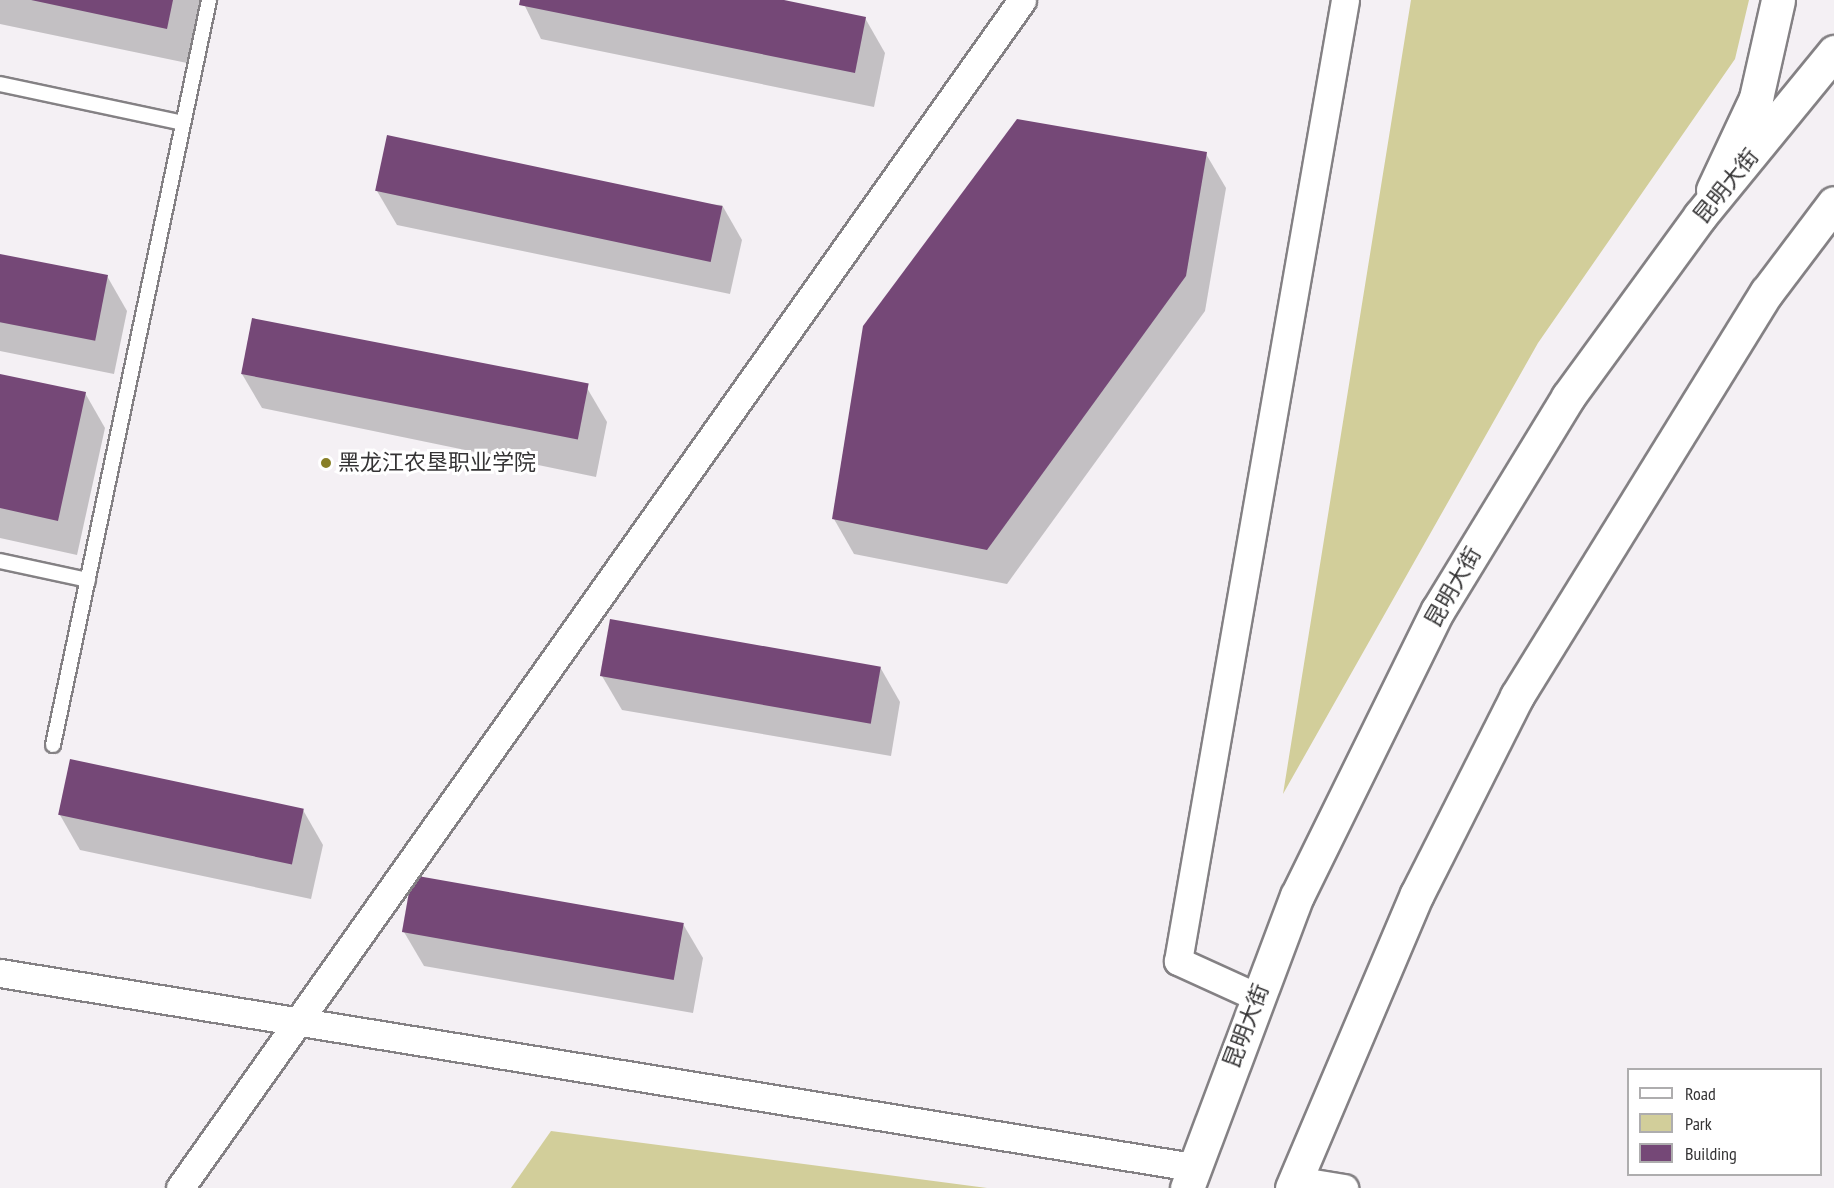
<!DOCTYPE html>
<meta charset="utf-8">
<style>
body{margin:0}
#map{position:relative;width:1834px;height:1188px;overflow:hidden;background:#f4f0f4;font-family:"PT Sans Narrow","Noto Sans SC",sans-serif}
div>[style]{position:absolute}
.green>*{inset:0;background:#d2ce9a}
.shadow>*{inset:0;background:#0003}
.building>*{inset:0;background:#754877;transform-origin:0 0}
.roads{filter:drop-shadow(2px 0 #848184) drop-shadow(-2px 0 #848184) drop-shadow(0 2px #848184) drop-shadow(0 -2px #848184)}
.service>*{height:14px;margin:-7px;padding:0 7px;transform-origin:7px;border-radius:7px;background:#fff}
.minor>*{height:27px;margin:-13.5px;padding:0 13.5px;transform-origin:13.5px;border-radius:13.5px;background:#fff}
.secondary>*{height:33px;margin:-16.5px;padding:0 16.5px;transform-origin:16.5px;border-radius:16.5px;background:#fff}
.primary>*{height:33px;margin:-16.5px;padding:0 16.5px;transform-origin:16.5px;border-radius:16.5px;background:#fff}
.dots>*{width:16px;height:16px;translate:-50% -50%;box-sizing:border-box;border:3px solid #fff;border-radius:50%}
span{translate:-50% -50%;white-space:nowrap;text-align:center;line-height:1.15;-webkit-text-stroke:6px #fff;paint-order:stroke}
.street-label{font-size:22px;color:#343334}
.poi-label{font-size:22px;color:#343334}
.left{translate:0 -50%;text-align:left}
.legend{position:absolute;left:1627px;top:1068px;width:195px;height:108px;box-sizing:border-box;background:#fff;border:2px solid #aeadae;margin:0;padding:8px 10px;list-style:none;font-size:18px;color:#343334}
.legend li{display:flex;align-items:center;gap:12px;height:30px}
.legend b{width:30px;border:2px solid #aeadae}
</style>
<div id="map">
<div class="green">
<div style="clip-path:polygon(1411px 0,1749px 0,1735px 59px,1538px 343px,1283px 794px)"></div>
<div style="clip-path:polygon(551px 1131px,987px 1188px,511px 1188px)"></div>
</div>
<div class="shadow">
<div style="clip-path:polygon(0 0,200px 0,187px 63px,0 24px)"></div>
<div style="clip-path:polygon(522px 0,777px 0,865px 18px,885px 53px,874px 107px,541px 39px)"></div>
<div style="clip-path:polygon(1206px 154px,1226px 188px,1205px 311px,1007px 584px,854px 554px,834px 519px)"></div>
<div style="clip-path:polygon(377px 191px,722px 205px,742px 240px,730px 294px,397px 225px)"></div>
<div style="clip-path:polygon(0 255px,107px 276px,127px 311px,114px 374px,0 351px)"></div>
<div style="clip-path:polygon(242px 374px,587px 388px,607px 422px,596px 477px,262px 408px)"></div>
<div style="clip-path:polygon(0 375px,85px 393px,105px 428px,77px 555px,0 538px)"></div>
<div style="clip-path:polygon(880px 667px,900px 702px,891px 756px,622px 710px,602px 676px)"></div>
<div style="clip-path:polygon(303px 810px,323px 845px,311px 899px,80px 850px,60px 815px)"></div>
<div style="clip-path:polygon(683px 924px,703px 958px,693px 1013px,424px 966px,404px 932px)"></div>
</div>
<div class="building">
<div style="clip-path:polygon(31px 0,173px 0,167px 29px)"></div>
<div style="clip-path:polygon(520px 0,784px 0,866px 17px,855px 73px,519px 5px)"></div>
<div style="clip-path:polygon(1017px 119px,1207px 152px,1186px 276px,987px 550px,832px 519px,863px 326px)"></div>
<div style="left:387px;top:135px;width:343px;height:57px;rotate:12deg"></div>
<div style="left:0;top:254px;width:110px;height:67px;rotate:11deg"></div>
<div style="left:252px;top:318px;width:343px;height:57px;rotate:11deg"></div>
<div style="clip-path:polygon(0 374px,86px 392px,58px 521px,0 508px)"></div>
<div style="left:610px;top:619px;width:275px;height:58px;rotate:10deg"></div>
<div style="left:70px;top:759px;width:239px;height:57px;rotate:12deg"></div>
<div style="left:412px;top:875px;width:276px;height:58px;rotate:10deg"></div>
</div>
<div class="roads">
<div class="service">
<div style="left:0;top:84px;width:187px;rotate:12deg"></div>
<div style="left:0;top:561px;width:90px;rotate:12.2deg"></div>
<div style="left:53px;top:745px;width:761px;rotate:-78.17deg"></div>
</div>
<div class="minor">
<div style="left:0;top:973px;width:1208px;rotate:9.24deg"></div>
<div style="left:1257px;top:997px;width:87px;rotate:-155.5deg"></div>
<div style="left:1178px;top:961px;width:975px;rotate:-80.14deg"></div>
<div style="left:1295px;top:1180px;width:50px;rotate:9.3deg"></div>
<div style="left:180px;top:1188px;width:1456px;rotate:-54.67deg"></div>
</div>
<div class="secondary">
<div style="left:1713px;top:190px;width:102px;rotate:-64.9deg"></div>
<div style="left:1756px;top:98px;width:100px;rotate:-77.3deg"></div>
</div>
<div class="primary">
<div style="left:1187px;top:1188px;width:312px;rotate:-69.4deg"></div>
<div style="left:1297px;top:896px;width:319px;rotate:-63.8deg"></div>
<div style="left:1438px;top:610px;width:250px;rotate:-58.6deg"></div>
<div style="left:1568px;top:397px;width:224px;rotate:-53.9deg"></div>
<div style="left:1700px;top:216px;width:212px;rotate:-50.7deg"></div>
<div style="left:1292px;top:1188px;width:319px;rotate:-67deg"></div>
<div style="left:1417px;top:894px;width:222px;rotate:-63.2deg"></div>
<div style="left:1517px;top:696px;width:475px;rotate:-58.3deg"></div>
<div style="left:1767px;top:292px;width:111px;rotate:-53deg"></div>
</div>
</div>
<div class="dots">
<div style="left:326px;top:463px;background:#887f27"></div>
</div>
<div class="street-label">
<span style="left:1726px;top:186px;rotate:-51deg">昆明大街</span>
<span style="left:1453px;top:587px;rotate:-60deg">昆明大街</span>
<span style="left:1246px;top:1026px;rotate:-69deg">昆明大街</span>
</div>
<div class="poi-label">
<span class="left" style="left:338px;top:463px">黑龙江农垦职业学院</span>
</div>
<ul class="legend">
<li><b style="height:8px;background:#fff"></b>Road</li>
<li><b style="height:16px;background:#d2ce9a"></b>Park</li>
<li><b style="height:16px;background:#754877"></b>Building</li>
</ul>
</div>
